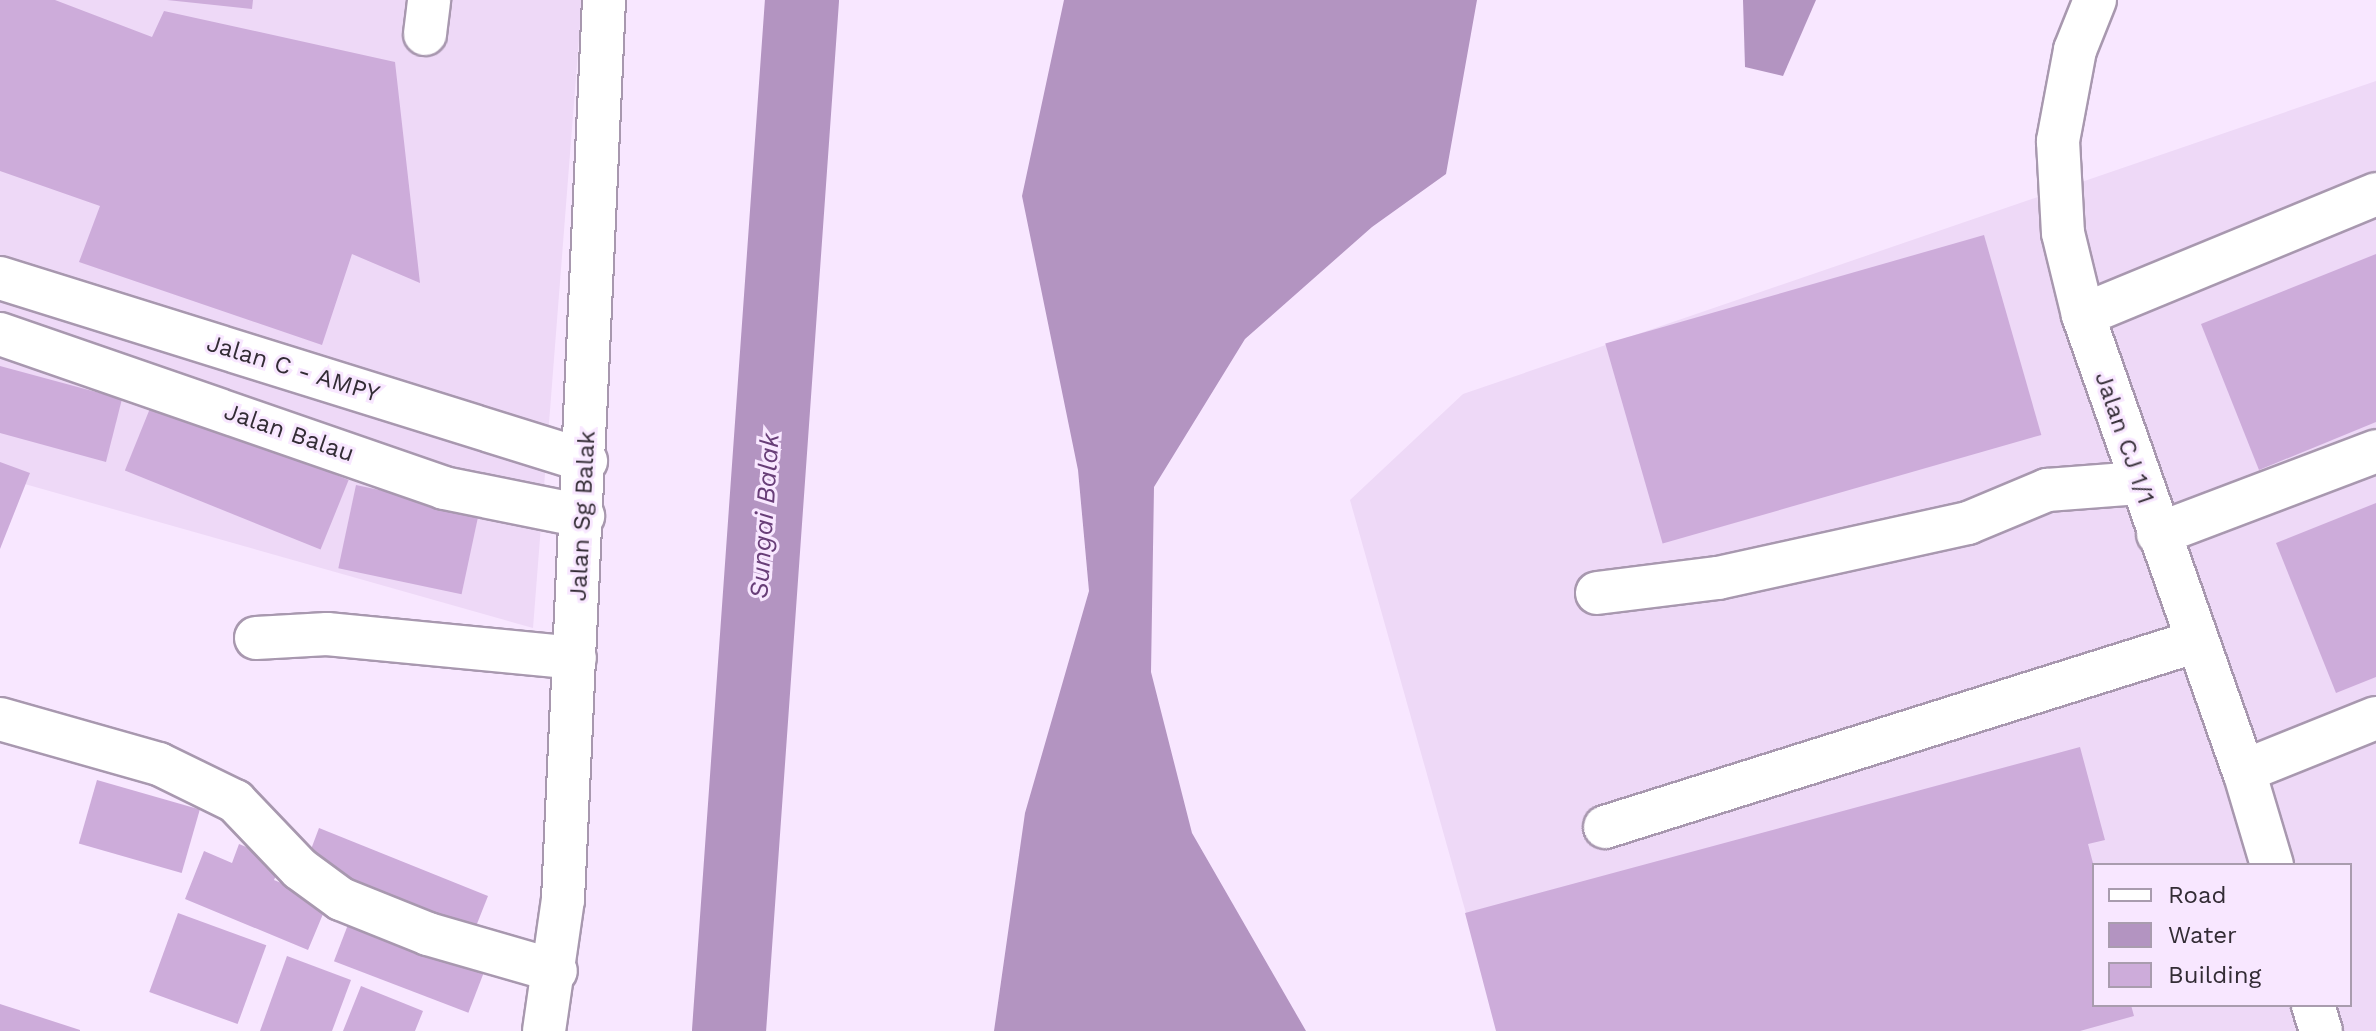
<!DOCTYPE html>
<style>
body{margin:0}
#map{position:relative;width:2376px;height:1031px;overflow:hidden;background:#f8e7ff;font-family:"Work Sans",sans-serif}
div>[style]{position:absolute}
.built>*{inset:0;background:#eed9f7}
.water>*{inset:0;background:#b394c1}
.river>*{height:74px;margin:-37px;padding:0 37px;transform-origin:37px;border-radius:37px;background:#b394c1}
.building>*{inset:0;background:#cdacda;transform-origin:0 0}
.roads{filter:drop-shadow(2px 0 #a898af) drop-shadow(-2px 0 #a898af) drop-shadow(0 2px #a898af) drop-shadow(0 -2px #a898af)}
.minor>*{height:42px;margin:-21px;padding:0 21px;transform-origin:21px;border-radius:21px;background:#fff}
span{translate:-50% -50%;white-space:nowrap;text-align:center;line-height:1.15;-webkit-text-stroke:6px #f8e7ff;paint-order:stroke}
.street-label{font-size:24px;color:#332c35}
.water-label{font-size:26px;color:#683e78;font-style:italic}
.legend{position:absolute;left:2092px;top:863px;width:260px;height:144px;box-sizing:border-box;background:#f8e7ff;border:2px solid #a99cae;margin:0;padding:10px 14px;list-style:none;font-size:24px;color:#332c35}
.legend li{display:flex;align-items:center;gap:16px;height:40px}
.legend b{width:40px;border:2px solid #a99cae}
</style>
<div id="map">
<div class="built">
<div style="clip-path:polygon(0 0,582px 0,533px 628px,0 477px)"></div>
<div style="clip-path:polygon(evenodd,2376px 81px,2376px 1031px,1499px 1031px,1350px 500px,1463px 394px,2376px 81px,2094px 865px,2350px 865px,2350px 1005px,2094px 1005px,2094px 865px)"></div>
</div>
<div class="water">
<div style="clip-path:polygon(1064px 0,1477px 0,1446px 174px,1372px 227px,1245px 339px,1154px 487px,1151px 672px,1192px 833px,1306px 1031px,994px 1031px,1025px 813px,1089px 591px,1078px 470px,1022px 196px)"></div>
<div style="clip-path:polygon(1743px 0,1816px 0,1783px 76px,1745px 67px)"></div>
</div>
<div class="river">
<div style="left:729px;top:1031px;width:1034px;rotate:-85.95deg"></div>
</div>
<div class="building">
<div style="clip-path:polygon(0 0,55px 0,152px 37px,164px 11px,395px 62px,420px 283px,352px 254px,322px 345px,79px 262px,100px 206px,0 171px)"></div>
<div style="clip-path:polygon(167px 0,253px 0,252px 9px)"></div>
<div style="left:1984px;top:235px;width:208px;height:394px;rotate:74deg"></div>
<div style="clip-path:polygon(2376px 254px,2376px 422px,2259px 470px,2201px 324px)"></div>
<div style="clip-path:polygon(0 366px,122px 399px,106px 462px,0 433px)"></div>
<div style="left:153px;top:401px;width:211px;height:75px;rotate:22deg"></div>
<div style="clip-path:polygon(0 462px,30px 473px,0 549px)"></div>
<div style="left:356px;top:485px;width:126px;height:85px;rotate:12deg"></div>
<div style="clip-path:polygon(2376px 503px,2376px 677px,2336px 693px,2276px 543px)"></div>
<div style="clip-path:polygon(2080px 747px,2105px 840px,2088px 844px,2094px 867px,2094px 1005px,2131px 1005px,2134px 1016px,2080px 1031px,1496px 1031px,1465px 913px)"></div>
<div style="left:97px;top:780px;width:107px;height:66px;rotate:16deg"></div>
<div style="clip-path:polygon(319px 828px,488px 896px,469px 944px,307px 860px)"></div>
<div style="clip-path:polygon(239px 844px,282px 862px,274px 880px,328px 902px,308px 950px,185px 899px,204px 851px,232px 863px)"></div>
<div style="left:178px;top:913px;width:94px;height:84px;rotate:20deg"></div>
<div style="left:349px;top:922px;width:144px;height:42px;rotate:21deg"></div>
<div style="clip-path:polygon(287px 956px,351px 980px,332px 1031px,260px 1031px)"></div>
<div style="clip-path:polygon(361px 986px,423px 1011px,415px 1031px,343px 1031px)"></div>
<div style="clip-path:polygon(0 1004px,80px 1030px,80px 1031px,0 1031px)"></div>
</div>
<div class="roads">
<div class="minor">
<div style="left:2095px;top:0;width:54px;rotate:111.8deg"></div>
<div style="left:2075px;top:50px;width:93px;rotate:100.6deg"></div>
<div style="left:2058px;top:141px;width:92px;rotate:86.9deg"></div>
<div style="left:2063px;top:233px;width:84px;rotate:76.3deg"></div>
<div style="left:2083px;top:315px;width:484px;rotate:70.6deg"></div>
<div style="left:2244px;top:771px;width:98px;rotate:73.4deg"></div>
<div style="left:425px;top:34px;width:34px;rotate:-83deg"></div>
<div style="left:0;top:278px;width:614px;rotate:17.34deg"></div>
<div style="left:2083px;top:315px;width:317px;rotate:-22.4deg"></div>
<div style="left:0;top:334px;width:470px;rotate:19.1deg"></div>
<div style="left:444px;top:488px;width:142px;rotate:11.4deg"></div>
<div style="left:2158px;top:534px;width:233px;rotate:-20.8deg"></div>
<div style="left:1597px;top:593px;width:122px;rotate:-7.1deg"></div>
<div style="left:1718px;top:578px;width:256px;rotate:-12.4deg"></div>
<div style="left:1968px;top:523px;width:86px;rotate:-22.7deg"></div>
<div style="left:2047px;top:490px;width:92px;rotate:-4.4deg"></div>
<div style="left:256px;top:638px;width:71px;rotate:-3.2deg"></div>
<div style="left:327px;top:634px;width:249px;rotate:5.5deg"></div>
<div style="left:0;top:719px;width:165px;rotate:15.8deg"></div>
<div style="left:159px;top:764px;width:85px;rotate:26deg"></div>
<div style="left:235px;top:801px;width:94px;rotate:46.3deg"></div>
<div style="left:300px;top:869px;width:51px;rotate:36.2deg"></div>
<div style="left:341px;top:899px;width:94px;rotate:21.9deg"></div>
<div style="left:428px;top:934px;width:133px;rotate:16.1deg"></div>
<div style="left:2244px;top:771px;width:142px;rotate:-21.9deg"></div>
<div style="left:1605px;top:827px;width:621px;rotate:-17.44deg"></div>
<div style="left:2313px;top:1005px;width:27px;rotate:73deg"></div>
<div style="left:544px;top:1031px;width:133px;rotate:-81.8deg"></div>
<div style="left:563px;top:899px;width:900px;rotate:-87.39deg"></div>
</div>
</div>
<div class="street-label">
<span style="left:293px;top:369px;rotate:17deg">Jalan C - AMPY</span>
<span style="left:289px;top:433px;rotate:19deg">Jalan Balau</span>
<span style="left:2124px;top:438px;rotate:71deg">Jalan CJ 1/1</span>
<span style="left:583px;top:516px;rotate:-87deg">Jalan Sg Balak</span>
</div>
<div class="water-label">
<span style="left:765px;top:516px;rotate:-86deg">Sungai Balak</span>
</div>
<ul class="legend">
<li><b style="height:10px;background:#fff"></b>Road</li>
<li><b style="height:22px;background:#b394c1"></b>Water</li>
<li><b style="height:22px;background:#cdacda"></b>Building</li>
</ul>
</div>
